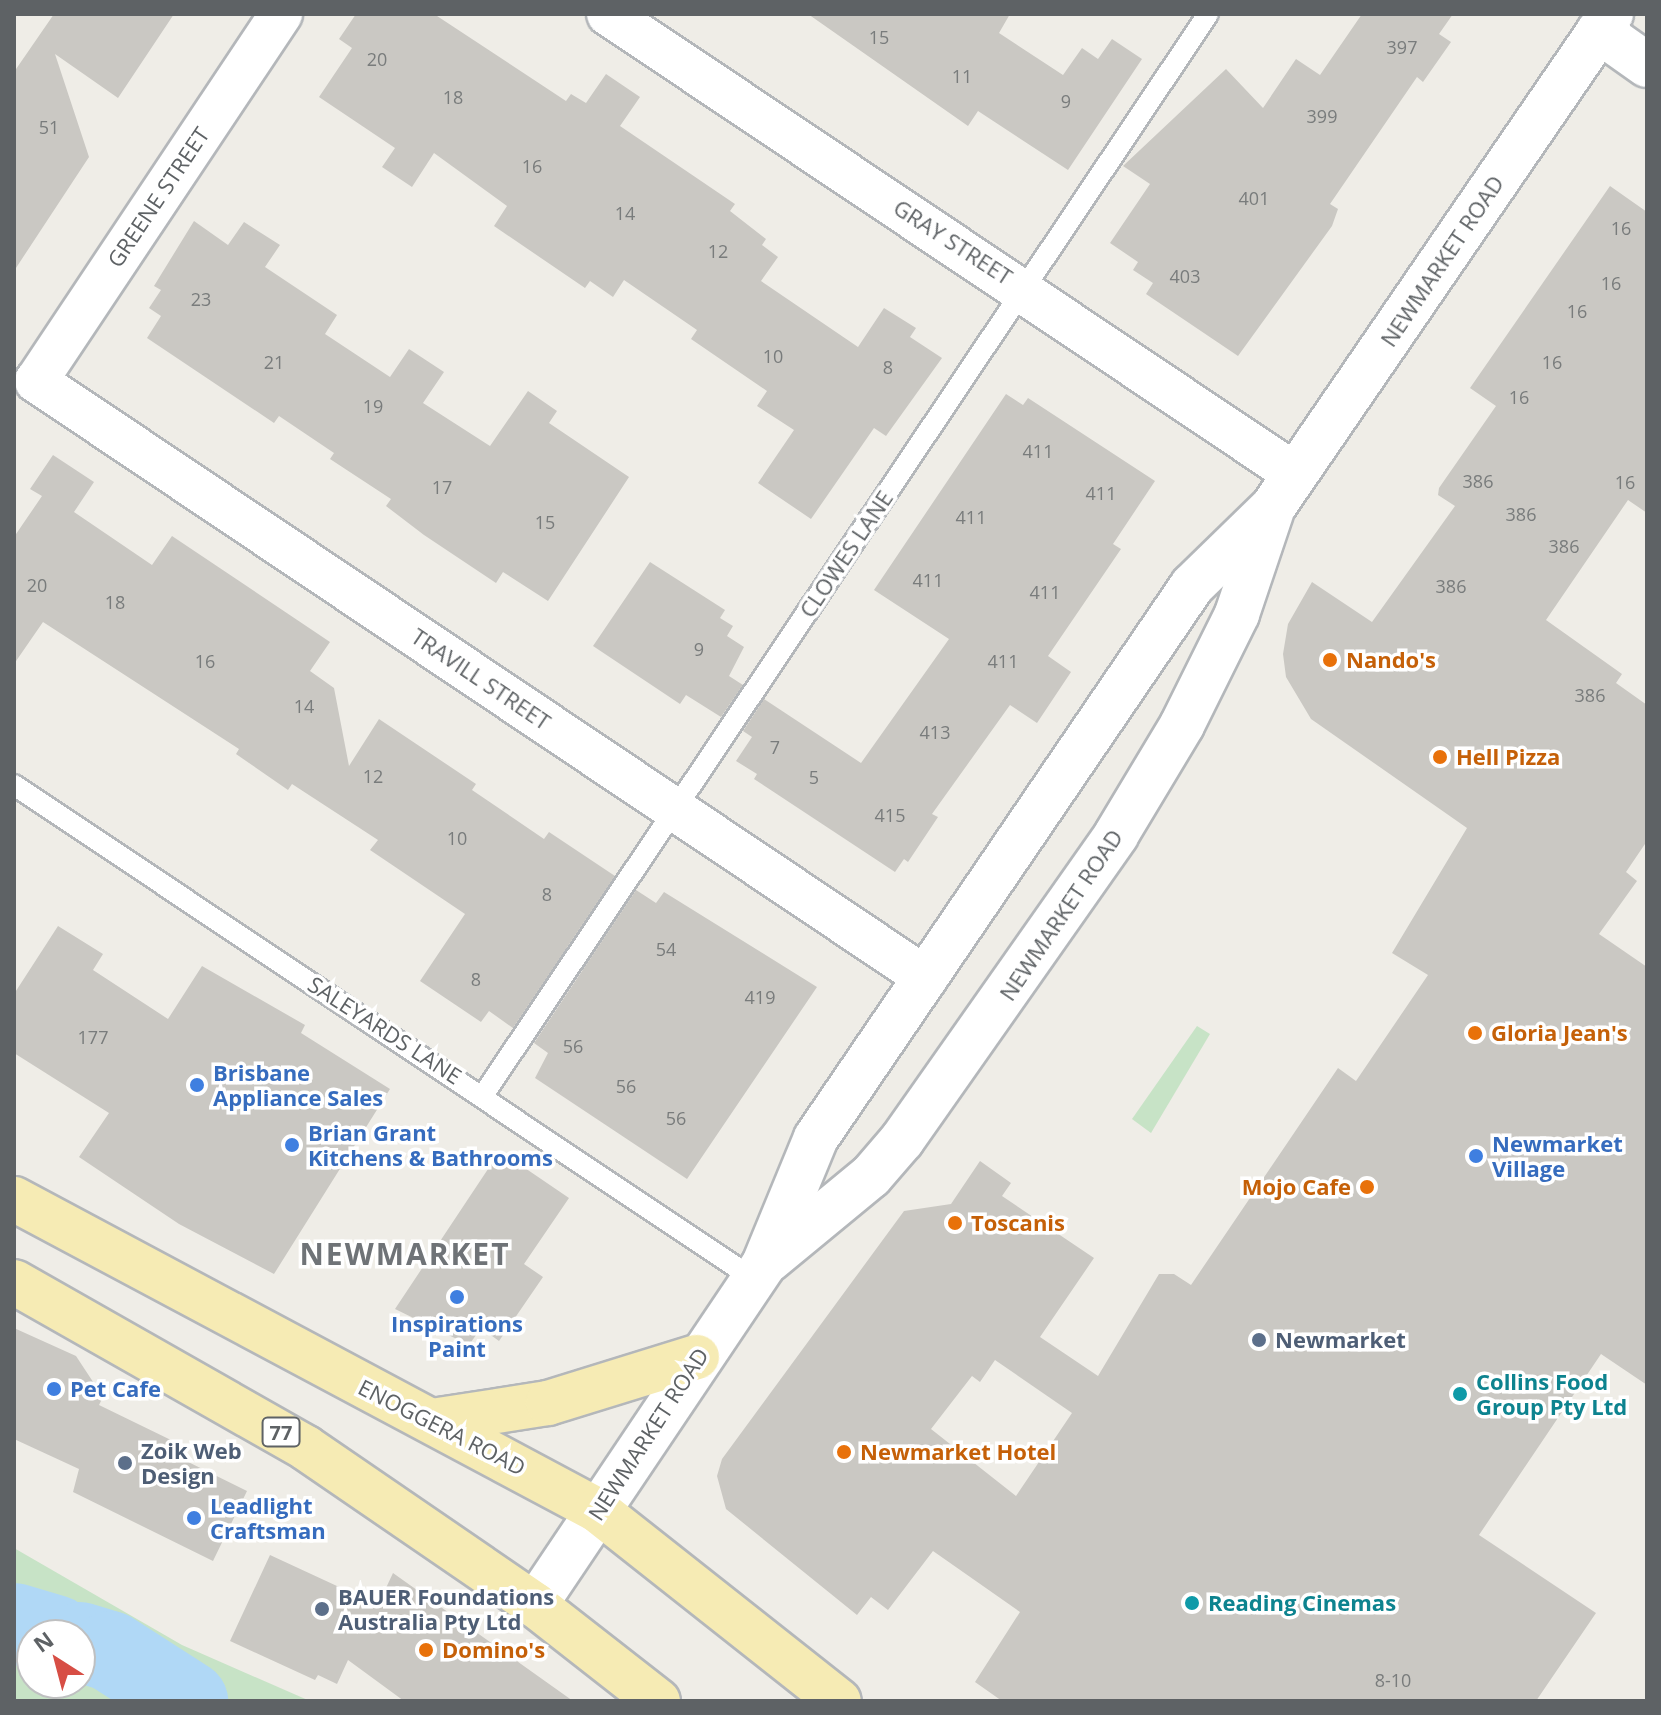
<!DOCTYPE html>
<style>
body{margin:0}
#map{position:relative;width:1661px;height:1715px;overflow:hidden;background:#efede7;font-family:"Open Sans",sans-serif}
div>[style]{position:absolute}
.green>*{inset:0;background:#c7e3c6}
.river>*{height:80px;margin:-40px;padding:0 40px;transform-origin:40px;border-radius:40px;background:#b0d8f6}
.building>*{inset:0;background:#cac8c3}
.roads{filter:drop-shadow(2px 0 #b4b7ba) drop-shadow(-2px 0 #b4b7ba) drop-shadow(0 2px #b4b7ba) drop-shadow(0 -2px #b4b7ba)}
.service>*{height:20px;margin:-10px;padding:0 10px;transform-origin:10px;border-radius:10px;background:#fff}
.minor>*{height:42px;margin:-21px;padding:0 21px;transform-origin:21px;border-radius:21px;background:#fff}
.tertiary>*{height:44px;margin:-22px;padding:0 22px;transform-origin:22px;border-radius:22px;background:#fff}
.secondary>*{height:44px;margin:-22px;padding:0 22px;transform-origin:22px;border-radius:22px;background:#fff}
.primary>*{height:44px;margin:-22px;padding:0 22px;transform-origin:22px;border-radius:22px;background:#f6ebb4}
.dots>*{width:22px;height:22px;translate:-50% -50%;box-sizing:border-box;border:4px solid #fff;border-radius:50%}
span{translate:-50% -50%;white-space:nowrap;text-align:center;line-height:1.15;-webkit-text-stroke:7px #fff;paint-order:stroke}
.number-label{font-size:18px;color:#797c7c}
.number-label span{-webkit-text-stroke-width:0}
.shield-label span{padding:2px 6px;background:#fff;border:2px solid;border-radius:6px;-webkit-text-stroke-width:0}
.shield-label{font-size:20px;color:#5e6265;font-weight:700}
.street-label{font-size:22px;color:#5e6265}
.food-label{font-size:22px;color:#c56008;font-weight:700}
.left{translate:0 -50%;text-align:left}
.right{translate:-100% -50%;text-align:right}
.shop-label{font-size:22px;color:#366cbe;font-weight:700}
.service-label{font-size:22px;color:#4e5e75;font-weight:700}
.culture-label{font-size:22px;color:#0d838f;font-weight:700}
.district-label{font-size:30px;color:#6f7377;font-weight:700;letter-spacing:2px}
.frame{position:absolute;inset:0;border:16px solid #5e6265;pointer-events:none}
.north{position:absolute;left:16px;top:1619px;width:80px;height:80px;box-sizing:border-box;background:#fff;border:2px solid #bfc0c1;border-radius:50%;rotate:324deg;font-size:22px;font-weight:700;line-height:32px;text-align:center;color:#5e6265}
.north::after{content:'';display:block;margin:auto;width:28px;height:36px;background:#d74e45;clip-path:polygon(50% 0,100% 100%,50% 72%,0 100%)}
</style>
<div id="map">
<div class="green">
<div style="clip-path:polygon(1197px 1026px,1210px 1034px,1151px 1133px,1132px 1119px)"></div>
<div style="clip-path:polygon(evenodd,14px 1548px,182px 1645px,310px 1701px,14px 1701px,14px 1548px,32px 1635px,80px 1635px,80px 1683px,32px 1683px,32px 1635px)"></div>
</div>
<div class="river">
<div style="left:14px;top:1623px;width:43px;rotate:16.3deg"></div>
<div style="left:80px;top:1642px;width:31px;rotate:17deg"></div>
<div style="left:110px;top:1651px;width:93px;rotate:32.7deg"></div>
</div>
<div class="building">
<div style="clip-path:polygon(54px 14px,174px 14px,118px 98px,55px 54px,89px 157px,14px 271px,14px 72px)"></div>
<div style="clip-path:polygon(356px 14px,434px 14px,566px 101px,571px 94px,586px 103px,606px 74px,640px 97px,620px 126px,735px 204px,730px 211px,766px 239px,762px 245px,778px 257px,761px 281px,858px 347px,884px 308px,916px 328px,910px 337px,942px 358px,886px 436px,874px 428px,811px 519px,758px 483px,794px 430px,757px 406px,767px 391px,691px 339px,697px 330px,624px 280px,613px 297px,590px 281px,585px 288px,494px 226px,507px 206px,434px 153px,412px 187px,382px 167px,395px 148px,319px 97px,352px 48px,339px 39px)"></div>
<div style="clip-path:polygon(808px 14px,1010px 14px,999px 33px,1063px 75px,1082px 48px,1098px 59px,1112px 39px,1142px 59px,1068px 170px,978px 111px,968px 126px)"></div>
<div style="clip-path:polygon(1362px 14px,1453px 14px,1439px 34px,1451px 42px,1423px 82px,1417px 77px,1330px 204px,1338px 209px,1332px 226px,1238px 356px,1146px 294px,1153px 283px,1133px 270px,1138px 262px,1110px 243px,1150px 184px,1123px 166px,1226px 69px,1263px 108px,1296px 59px,1320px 75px)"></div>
<div style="clip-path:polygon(evenodd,1610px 186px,1647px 212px,1647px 513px,1628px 500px,1546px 620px,1622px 674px,1616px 683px,1647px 705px,1647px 841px,1626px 872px,1637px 881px,1599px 934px,1647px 967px,1647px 1385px,1601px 1354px,1479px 1535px,1596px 1613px,1536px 1701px,1002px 1701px,975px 1682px,1020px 1612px,933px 1551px,888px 1610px,871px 1597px,857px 1615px,726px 1509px,717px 1476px,722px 1459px,904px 1211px,951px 1204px,980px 1161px,1011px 1183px,1002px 1196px,1094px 1258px,1040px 1337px,1098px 1376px,1159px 1274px,1174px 1274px,1191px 1285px,1338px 1068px,1356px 1081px,1428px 975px,1392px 953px,1467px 828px,1311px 719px,1286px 677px,1283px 654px,1288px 624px,1312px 582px,1372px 622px,1455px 506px,1438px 495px,1439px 488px,1496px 406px,1470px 388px,1610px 186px,995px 1360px,1072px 1413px,1016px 1496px,931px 1429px,972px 1376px,980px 1382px,995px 1360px)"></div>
<div style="clip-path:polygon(194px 221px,228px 245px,244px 222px,280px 245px,265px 267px,337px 315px,325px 334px,390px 377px,409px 349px,444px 372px,423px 403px,490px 446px,528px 391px,557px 411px,549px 423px,629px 477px,548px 601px,503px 572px,496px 583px,424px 535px,386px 506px,391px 499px,330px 459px,334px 453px,279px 416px,274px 423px,147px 338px,161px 316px,149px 308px,161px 290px,154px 286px)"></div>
<div style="clip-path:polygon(1006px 394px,1023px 405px,1028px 398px,1155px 481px,1113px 544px,1121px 549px,1048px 656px,1071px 672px,1037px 723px,1010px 705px,932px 814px,938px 817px,908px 862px,904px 859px,895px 872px,754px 779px,757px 774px,736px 761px,752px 737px,743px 731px,764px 699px,861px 763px,949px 639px,874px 590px)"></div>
<div style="clip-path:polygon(53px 455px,94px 482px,74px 512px,152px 565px,172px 536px,330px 642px,310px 671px,334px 688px,349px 766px,379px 719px,476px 784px,472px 790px,544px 839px,549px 832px,615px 876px,513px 1028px,489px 1011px,481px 1022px,420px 981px,465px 914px,370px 850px,378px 840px,292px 784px,288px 790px,236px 754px,239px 749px,43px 622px,14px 664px,14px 537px,42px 496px,30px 489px)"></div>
<div style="clip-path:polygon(650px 562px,725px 610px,720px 618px,733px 626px,727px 636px,744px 647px,729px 676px,743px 685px,721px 717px,686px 695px,680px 704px,593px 646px)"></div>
<div style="clip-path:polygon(636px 890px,656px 903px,664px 892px,817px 987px,687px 1179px,535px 1078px,548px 1053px,534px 1043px)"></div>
<div style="clip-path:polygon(58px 926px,103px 954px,93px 970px,168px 1019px,202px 966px,305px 1025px,301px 1033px,390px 1089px,274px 1274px,179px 1224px,79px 1157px,109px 1113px,14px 1053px,14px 994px)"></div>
<div style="clip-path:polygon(500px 1151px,569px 1198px,524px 1264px,543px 1277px,499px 1341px,481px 1328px,469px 1345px,395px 1309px)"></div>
<div style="clip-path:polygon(14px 1328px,76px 1356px,103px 1397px,99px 1405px,175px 1442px,170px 1453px,247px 1491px,213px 1561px,73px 1492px,79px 1469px,14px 1439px)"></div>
<div style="clip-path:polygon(270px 1555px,378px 1605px,393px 1573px,573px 1701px,404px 1701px,348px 1660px,337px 1684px,318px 1675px,315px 1680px,230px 1641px)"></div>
</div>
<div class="roads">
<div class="service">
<div style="left:14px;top:785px;width:890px;rotate:33.73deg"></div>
<div style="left:484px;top:1094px;width:1300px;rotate:-56.16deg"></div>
</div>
<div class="minor">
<div style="left:281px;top:14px;width:441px;rotate:123.7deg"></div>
<div style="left:36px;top:381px;width:1072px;rotate:33.85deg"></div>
<div style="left:608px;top:14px;width:827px;rotate:33.81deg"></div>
</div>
<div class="tertiary">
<div style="left:1599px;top:31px;width:59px;rotate:35.3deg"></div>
</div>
<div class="secondary">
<div style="left:769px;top:1260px;width:132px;rotate:-39.5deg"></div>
<div style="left:871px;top:1176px;width:48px;rotate:-49.3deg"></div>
<div style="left:902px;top:1140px;width:373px;rotate:-54.9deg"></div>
<div style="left:1116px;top:835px;width:128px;rotate:-59deg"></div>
<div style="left:1182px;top:725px;width:124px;rotate:-63.6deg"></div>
<div style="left:1237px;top:614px;width:107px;rotate:-71.4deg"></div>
<div style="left:535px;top:1605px;width:411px;rotate:-56.1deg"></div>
<div style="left:764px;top:1264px;width:136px;rotate:-67.6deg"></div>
<div style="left:816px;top:1138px;width:668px;rotate:-55.74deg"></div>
<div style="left:1192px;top:586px;width:113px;rotate:-44.3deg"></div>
<div style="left:1273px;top:507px;width:598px;rotate:-55.57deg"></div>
</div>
<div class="primary">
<div style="left:14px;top:1199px;width:661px;rotate:28.08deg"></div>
<div style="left:597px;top:1510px;width:308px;rotate:38.3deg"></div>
<div style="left:14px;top:1282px;width:336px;rotate:29.6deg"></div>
<div style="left:306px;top:1448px;width:278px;rotate:34.4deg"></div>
<div style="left:535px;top:1605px;width:156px;rotate:38deg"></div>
<div style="left:432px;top:1421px;width:117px;rotate:-8.8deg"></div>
<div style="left:548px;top:1403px;width:156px;rotate:-17.2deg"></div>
</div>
</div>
<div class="dots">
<div style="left:1330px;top:660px;background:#e8710a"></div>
<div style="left:1440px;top:757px;background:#e8710a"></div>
<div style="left:1475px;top:1033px;background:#e8710a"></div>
<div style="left:197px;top:1085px;background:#3f7fe0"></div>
<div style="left:292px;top:1145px;background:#3f7fe0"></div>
<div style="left:1476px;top:1156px;background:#3f7fe0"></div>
<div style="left:1367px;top:1187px;background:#e8710a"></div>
<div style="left:955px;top:1223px;background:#e8710a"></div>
<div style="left:457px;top:1297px;background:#3f7fe0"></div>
<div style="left:1259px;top:1340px;background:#5c6f8a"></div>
<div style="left:54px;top:1389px;background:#3f7fe0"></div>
<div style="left:1460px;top:1394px;background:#0f9aa8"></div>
<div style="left:844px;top:1452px;background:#e8710a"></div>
<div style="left:125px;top:1463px;background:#5c6f8a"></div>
<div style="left:194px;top:1518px;background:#3f7fe0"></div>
<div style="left:1192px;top:1603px;background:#0f9aa8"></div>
<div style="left:322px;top:1609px;background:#5c6f8a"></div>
<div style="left:426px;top:1650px;background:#e8710a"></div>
</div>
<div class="number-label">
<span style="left:879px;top:37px">15</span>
<span style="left:1402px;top:47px">397</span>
<span style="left:377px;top:59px">20</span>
<span style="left:962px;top:76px">11</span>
<span style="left:453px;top:97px">18</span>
<span style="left:1066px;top:101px">9</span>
<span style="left:1322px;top:116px">399</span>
<span style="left:49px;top:127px">51</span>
<span style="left:532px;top:166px">16</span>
<span style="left:1254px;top:198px">401</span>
<span style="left:625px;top:213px">14</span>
<span style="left:1621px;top:228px">16</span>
<span style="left:718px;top:251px">12</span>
<span style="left:1185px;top:276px">403</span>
<span style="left:1611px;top:283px">16</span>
<span style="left:201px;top:299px">23</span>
<span style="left:1577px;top:311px">16</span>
<span style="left:773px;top:356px">10</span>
<span style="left:274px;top:362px">21</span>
<span style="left:1552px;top:362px">16</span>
<span style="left:888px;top:367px">8</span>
<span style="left:1519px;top:397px">16</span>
<span style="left:373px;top:406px">19</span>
<span style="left:1038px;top:451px">411</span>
<span style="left:1478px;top:481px">386</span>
<span style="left:1625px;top:482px">16</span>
<span style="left:442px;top:487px">17</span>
<span style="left:1101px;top:493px">411</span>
<span style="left:1521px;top:514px">386</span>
<span style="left:971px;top:517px">411</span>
<span style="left:545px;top:522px">15</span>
<span style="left:1564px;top:546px">386</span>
<span style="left:928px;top:580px">411</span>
<span style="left:37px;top:585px">20</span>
<span style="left:1451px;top:586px">386</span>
<span style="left:1045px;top:592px">411</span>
<span style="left:115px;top:602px">18</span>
<span style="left:699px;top:649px">9</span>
<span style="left:205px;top:661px">16</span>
<span style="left:1003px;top:661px">411</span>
<span style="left:1590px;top:695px">386</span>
<span style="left:304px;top:706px">14</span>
<span style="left:935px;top:732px">413</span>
<span style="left:775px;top:747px">7</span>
<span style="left:373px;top:776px">12</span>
<span style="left:814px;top:777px">5</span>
<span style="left:890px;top:815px">415</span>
<span style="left:457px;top:838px">10</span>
<span style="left:547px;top:894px">8</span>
<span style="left:666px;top:949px">54</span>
<span style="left:476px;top:979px">8</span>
<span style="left:760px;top:997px">419</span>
<span style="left:93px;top:1037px">177</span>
<span style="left:573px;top:1046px">56</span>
<span style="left:626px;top:1086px">56</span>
<span style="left:676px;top:1118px">56</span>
<span style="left:1393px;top:1680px">8-10</span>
</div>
<div class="shield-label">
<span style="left:281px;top:1432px">77</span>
</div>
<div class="street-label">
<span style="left:158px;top:197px;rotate:-56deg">GREENE STREET</span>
<span style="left:953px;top:242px;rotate:33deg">GRAY STREET</span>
<span style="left:1442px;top:261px;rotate:-56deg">NEWMARKET ROAD</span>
<span style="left:846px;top:554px;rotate:-56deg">CLOWES LANE</span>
<span style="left:481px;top:679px;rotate:34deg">TRAVILL STREET</span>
<span style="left:1061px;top:915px;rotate:-56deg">NEWMARKET ROAD</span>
<span style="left:385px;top:1030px;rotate:33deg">SALEYARDS LANE</span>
<span style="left:442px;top:1427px;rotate:27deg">ENOGGERA ROAD</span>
<span style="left:648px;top:1434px;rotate:-57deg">NEWMARKET ROAD</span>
</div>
<div class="food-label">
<span class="left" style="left:1346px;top:660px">Nando's</span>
<span class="left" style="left:1456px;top:757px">Hell Pizza</span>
<span class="left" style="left:1491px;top:1033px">Gloria Jean's</span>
<span class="right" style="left:1351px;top:1187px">Mojo Cafe</span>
<span class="left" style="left:971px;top:1223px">Toscanis</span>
<span class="left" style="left:860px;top:1452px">Newmarket Hotel</span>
<span class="left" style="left:442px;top:1650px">Domino's</span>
</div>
<div class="shop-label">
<span class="left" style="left:213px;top:1085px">Brisbane<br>Appliance Sales</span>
<span class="left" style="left:308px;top:1145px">Brian Grant<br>Kitchens &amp; Bathrooms</span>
<span class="left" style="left:1492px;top:1156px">Newmarket<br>Village</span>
<span style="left:457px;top:1336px">Inspirations<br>Paint</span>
<span class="left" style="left:70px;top:1389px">Pet Cafe</span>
<span class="left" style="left:210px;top:1518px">Leadlight<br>Craftsman</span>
</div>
<div class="service-label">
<span class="left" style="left:1275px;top:1340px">Newmarket</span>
<span class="left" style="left:141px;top:1463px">Zoik Web<br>Design</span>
<span class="left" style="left:338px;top:1609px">BAUER Foundations<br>Australia Pty Ltd</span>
</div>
<div class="culture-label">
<span class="left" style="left:1476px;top:1394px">Collins Food<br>Group Pty Ltd</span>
<span class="left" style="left:1208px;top:1603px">Reading Cinemas</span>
</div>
<div class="district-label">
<span style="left:405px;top:1254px">NEWMARKET</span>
</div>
<div class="frame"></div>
<div class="north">N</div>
</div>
